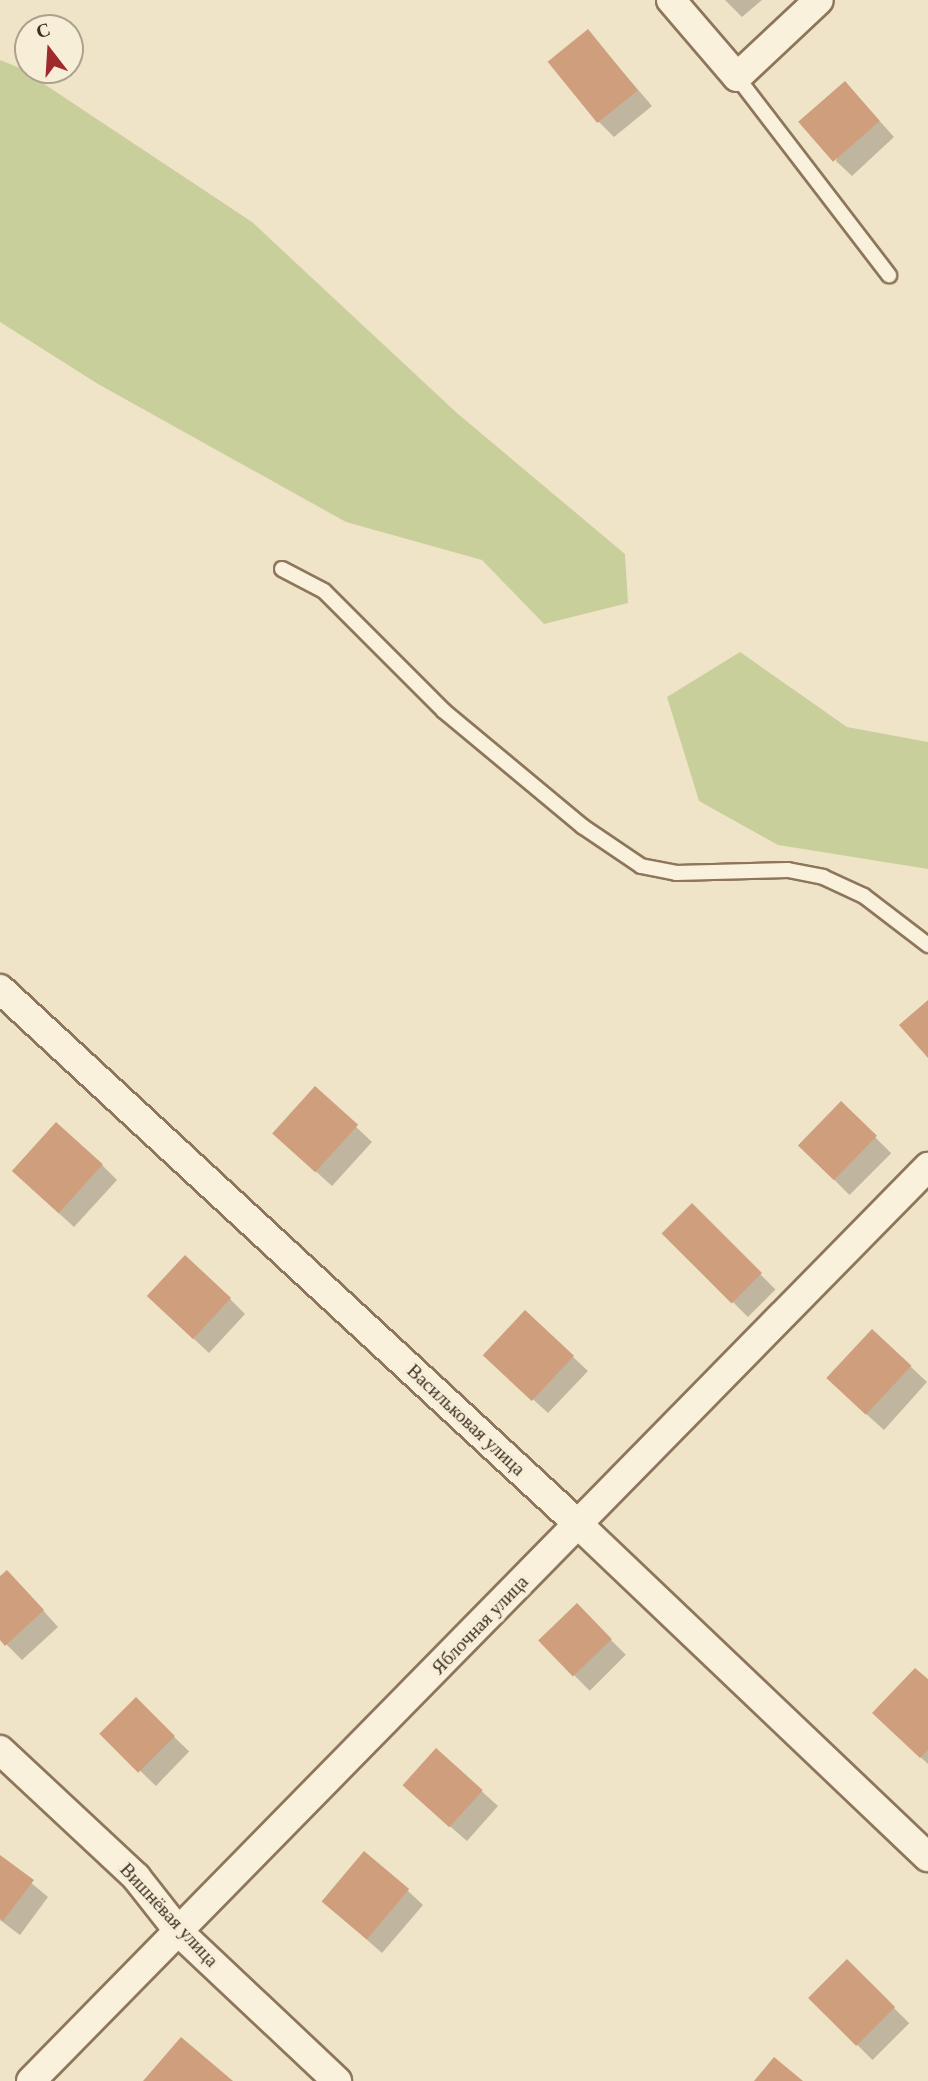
<!DOCTYPE html>
<meta charset="utf-8">
<style>
body{margin:0}
#map{position:relative;width:928px;height:2081px;overflow:hidden;background:#f0e4c8;font-family:"Times New Roman",serif}
div>[style]{position:absolute}
.green>*{inset:0;background:#c9cf9b}
.shadow>*{inset:0;background:#0003;transform-origin:0 0}
.building>*{inset:0;background:#cf9f7d;transform-origin:0 0}
.roads{filter:drop-shadow(2px 0 #8d765c) drop-shadow(-2px 0 #8d765c) drop-shadow(0 2px #8d765c) drop-shadow(0 -2px #8d765c)}
.service>*{height:14px;margin:-7px;padding:0 7px;transform-origin:7px;border-radius:7px;background:#faf1dc}
.minor>*{height:28px;margin:-14px;padding:0 14px;transform-origin:14px;border-radius:14px;background:#faf1dc}
span{translate:-50% -50%;white-space:nowrap;text-align:center;line-height:1.15;-webkit-text-stroke:7px #f7eed8;paint-order:stroke}
.street-label{font-size:19px;color:#3d2e20}
.north{position:absolute;left:14px;top:14px;width:70px;height:70px;box-sizing:border-box;background:#f7eed8;border:2px solid #ada18e;border-radius:50%;rotate:343deg;font-size:19px;font-weight:700;line-height:28px;text-align:center;color:#3d2e20}
.north::after{content:'';display:block;margin:auto;width:24px;height:32px;background:#9e2a2b;clip-path:polygon(50% 0,100% 100%,50% 72%,0 100%)}
</style>
<div id="map">
<div class="green">
<div style="clip-path:polygon(0 60px,20px 68px,252px 222px,458px 414px,625px 554px,628px 603px,544px 624px,482px 560px,346px 522px,98px 384px,0 322px)"></div>
<div style="clip-path:polygon(740px 652px,847px 727px,928px 742px,928px 869px,778px 845px,699px 801px,667px 697px)"></div>
</div>
<div class="shadow">
<div style="clip-path:polygon(725px 0,762px 0,742px 17px)"></div>
<div style="clip-path:polygon(588px 31px,652px 106px,614px 137px,599px 122px)"></div>
<div style="clip-path:polygon(860px 99px,894px 137px,852px 176px,836px 161px)"></div>
<div style="clip-path:polygon(316px 1089px,372px 1142px,332px 1186px,291px 1149px)"></div>
<div style="left:841px;top:1103px;width:71px;height:59px;rotate:45deg"></div>
<div style="clip-path:polygon(102px 1165px,117px 1180px,74px 1227px,29px 1186px)"></div>
<div style="left:692px;top:1206px;width:118px;height:39px;rotate:45deg"></div>
<div style="clip-path:polygon(230px 1299px,245px 1314px,209px 1353px,164px 1311px)"></div>
<div style="clip-path:polygon(572px 1356px,588px 1371px,548px 1413px,501px 1370px)"></div>
<div style="clip-path:polygon(911px 1367px,927px 1382px,884px 1430px,844px 1394px)"></div>
<div style="clip-path:polygon(0 1579px,22px 1587px,58px 1627px,22px 1660px,0 1638px)"></div>
<div style="left:577px;top:1606px;width:69px;height:51px;rotate:45deg"></div>
<div style="clip-path:polygon(928px 1682px,928px 1764px,890px 1729px)"></div>
<div style="left:136px;top:1700px;width:74px;height:48px;rotate:44deg"></div>
<div style="clip-path:polygon(436px 1750px,498px 1806px,467px 1841px,421px 1801px)"></div>
<div style="clip-path:polygon(0 1857px,48px 1897px,20px 1935px,0 1920px)"></div>
<div style="clip-path:polygon(407px 1890px,423px 1905px,382px 1953px,323px 1901px)"></div>
<div style="left:847px;top:1961px;width:88px;height:52px;rotate:45deg"></div>
</div>
<div class="building">
<div style="left:588px;top:29px;width:79px;height:52px;rotate:51deg"></div>
<div style="left:845px;top:81px;width:53px;height:62px;rotate:49deg"></div>
<div style="clip-path:polygon(928px 1000px,928px 1058px,899px 1025px)"></div>
<div style="left:315px;top:1086px;width:58px;height:64px;rotate:42deg"></div>
<div style="left:841px;top:1101px;width:50px;height:62px;rotate:44deg"></div>
<div style="left:56px;top:1122px;width:63px;height:66px;rotate:42deg"></div>
<div style="left:692px;top:1203px;width:99px;height:43px;rotate:45deg"></div>
<div style="left:185px;top:1255px;width:63px;height:56px;rotate:43deg"></div>
<div style="left:525px;top:1310px;width:67px;height:62px;rotate:43deg"></div>
<div style="left:872px;top:1329px;width:54px;height:67px;rotate:43deg"></div>
<div style="clip-path:polygon(7px 1570px,44px 1610px,5px 1646px,0 1640px,0 1576px)"></div>
<div style="left:577px;top:1603px;width:50px;height:54px;rotate:46deg"></div>
<div style="clip-path:polygon(915px 1668px,928px 1679px,928px 1750px,920px 1758px,872px 1713px)"></div>
<div style="left:136px;top:1697px;width:55px;height:52px;rotate:45deg"></div>
<div style="left:436px;top:1748px;width:63px;height:50px;rotate:42deg"></div>
<div style="left:364px;top:1851px;width:59px;height:66px;rotate:40deg"></div>
<div style="clip-path:polygon(0 1855px,34px 1880px,3px 1921px,0 1918px)"></div>
<div style="left:847px;top:1959px;width:68px;height:55px;rotate:45deg"></div>
<div style="clip-path:polygon(181px 2037px,233px 2081px,143px 2081px)"></div>
<div style="clip-path:polygon(774px 2057px,803px 2081px,754px 2081px)"></div>
</div>
<div class="roads">
<div class="service">
<div style="left:737px;top:77px;width:250px;rotate:52.5deg"></div>
<div style="left:282px;top:569px;width:47px;rotate:27.6deg"></div>
<div style="left:324px;top:591px;width:170px;rotate:45deg"></div>
<div style="left:444px;top:711px;width:180px;rotate:39.8deg"></div>
<div style="left:582px;top:826px;width:71px;rotate:34.1deg"></div>
<div style="left:641px;top:866px;width:36px;rotate:11deg"></div>
<div style="left:676px;top:873px;width:112px;rotate:-1.5deg"></div>
<div style="left:788px;top:870px;width:36px;rotate:11deg"></div>
<div style="left:823px;top:877px;width:45px;rotate:24.9deg"></div>
<div style="left:864px;top:896px;width:81px;rotate:37.4deg"></div>
</div>
<div class="minor">
<div style="left:671px;top:0;width:101px;rotate:49.4deg"></div>
<div style="left:737px;top:77px;width:112px;rotate:-43.2deg"></div>
<div style="left:0;top:989px;width:788px;rotate:42.79deg"></div>
<div style="left:578px;top:1524px;width:483px;rotate:43.6deg"></div>
<div style="left:0;top:1750px;width:186px;rotate:43deg"></div>
<div style="left:136px;top:1877px;width:71px;rotate:51.8deg"></div>
<div style="left:180px;top:1933px;width:216px;rotate:43.3deg"></div>
<div style="left:31px;top:2081px;width:1281px;rotate:-45.54deg"></div>
</div>
</div>
<div class="street-label">
<span style="left:466px;top:1420px;rotate:43deg">Васильковая улица</span>
<span style="left:480px;top:1625px;rotate:-46deg">Яблочная улица</span>
<span style="left:169px;top:1915px;rotate:47deg">Вишнёвая улица</span>
</div>
<div class="north">С</div>
</div>
